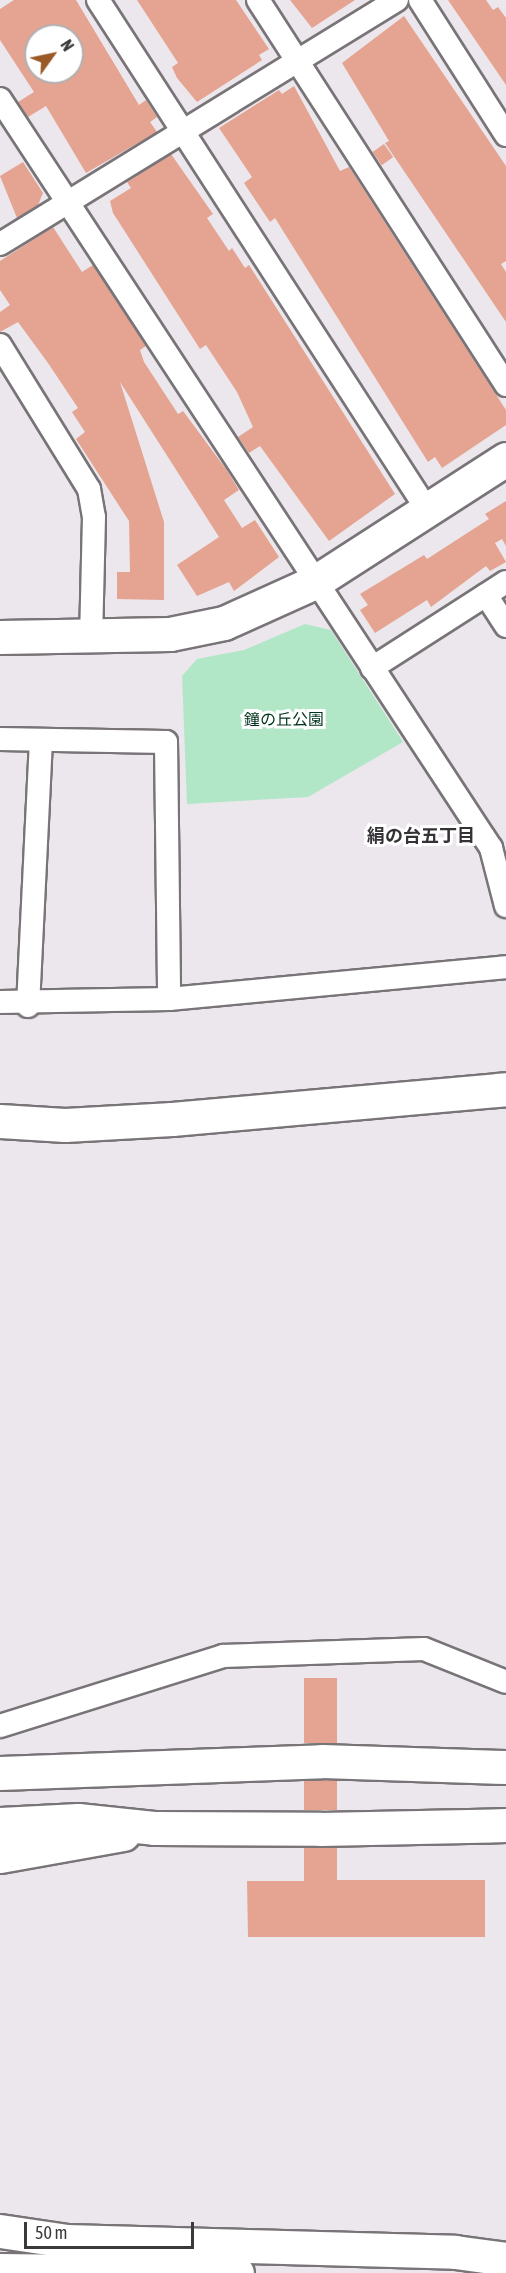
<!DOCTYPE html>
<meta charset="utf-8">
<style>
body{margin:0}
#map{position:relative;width:506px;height:2273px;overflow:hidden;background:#ebe7ec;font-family:"Asap Condensed","Noto Sans JP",sans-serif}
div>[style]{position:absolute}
.green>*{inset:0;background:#b1e7c6}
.building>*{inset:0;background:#e5a391;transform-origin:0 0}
.roads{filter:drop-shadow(2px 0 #787478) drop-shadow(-2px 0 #787478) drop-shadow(0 2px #787478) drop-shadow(0 -2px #787478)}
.street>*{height:22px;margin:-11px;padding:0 11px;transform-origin:11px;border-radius:11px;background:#fff}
.secondary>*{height:33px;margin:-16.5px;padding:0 16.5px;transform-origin:16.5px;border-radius:16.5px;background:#fff}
.highway>*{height:33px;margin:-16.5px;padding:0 16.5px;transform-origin:16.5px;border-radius:16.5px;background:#fff}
span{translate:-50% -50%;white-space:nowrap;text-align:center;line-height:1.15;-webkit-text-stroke:6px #fff;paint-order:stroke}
.park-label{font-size:16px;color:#00331c}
.neighbourhood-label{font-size:18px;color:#353235;font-weight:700}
.north{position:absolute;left:24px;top:24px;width:60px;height:60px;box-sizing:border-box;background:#fff;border:2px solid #b1b0b1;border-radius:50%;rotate:57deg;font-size:16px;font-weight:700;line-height:24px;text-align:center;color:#3b3a3b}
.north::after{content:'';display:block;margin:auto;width:21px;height:27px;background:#9b5927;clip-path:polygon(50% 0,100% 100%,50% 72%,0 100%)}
.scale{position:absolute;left:24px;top:2222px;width:170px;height:27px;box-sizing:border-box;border:3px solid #3b3a3b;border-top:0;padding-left:8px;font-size:18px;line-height:21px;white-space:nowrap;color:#3b3a3b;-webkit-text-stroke:4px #fff;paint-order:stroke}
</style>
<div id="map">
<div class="green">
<div style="clip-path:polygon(305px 624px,331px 630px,403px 742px,308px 797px,187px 804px,182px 676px,197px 659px,244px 650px)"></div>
</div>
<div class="building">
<div style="clip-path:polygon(evenodd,14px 0,76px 0,139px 105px,146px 100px,157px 117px,150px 122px,157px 132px,86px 173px,46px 106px,28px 117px,18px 102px,34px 92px,0 40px,0 9px,14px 0,36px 36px,72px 36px,72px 72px,36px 72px,36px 36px)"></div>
<div style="clip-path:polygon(137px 0,236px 0,269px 49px,259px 55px,262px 60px,197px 102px,177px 78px,172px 67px,178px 63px)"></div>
<div style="clip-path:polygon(290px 0,355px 0,312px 28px)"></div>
<div style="clip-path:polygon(448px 0,486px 0,493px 10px,498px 7px,506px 18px,506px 85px)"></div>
<div style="clip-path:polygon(404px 16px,506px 166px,506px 261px,501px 264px,506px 272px,506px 322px,385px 143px,389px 141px,342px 63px)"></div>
<div style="clip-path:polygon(294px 86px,340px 171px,349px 167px,506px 410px,506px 425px,442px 468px,435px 457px,428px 462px,275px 218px,270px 222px,244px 183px,252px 177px,219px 128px,279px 90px,282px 94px)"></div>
<div style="left:384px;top:144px;width:16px;height:14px;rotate:55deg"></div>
<div style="clip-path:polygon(171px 154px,213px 214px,207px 218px,229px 251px,232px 248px,245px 268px,249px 265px,395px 494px,329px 541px,260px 446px,249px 453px,238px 437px,253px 427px,237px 392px,206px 345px,200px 349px,113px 213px,110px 201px,131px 188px,127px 182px)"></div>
<div style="clip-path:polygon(23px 162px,43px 193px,38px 205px,17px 218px,0 176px)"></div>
<div style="clip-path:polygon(53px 227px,82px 272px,93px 265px,146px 346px,140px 350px,144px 362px,178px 414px,183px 411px,226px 469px,239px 490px,224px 500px,242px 528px,255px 520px,279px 557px,234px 591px,229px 582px,197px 596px,177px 565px,219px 537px,120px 382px,164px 522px,164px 600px,117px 599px,117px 572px,130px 572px,129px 521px,76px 439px,85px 432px,72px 412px,78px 408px,48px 363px,18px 322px,0 332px,0 312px,10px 305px,0 290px,0 261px)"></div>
<div style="clip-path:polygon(506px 501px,506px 546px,502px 539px,495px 543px,506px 562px,490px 571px,486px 566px,431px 607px,427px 600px,375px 633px,360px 610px,368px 605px,360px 594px,424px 555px,427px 559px,489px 519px,485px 514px)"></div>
<div style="left:304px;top:1678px;width:33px;height:65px"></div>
<div style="left:304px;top:1780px;width:33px;height:30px"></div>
<div style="clip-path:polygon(337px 1847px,337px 1880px,485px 1880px,485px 1937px,248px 1937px,247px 1881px,304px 1881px,304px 1848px)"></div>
</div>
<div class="roads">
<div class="street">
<div style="left:98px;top:0;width:608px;rotate:57.15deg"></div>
<div style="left:258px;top:0;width:458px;rotate:57.2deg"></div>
<div style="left:420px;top:0;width:160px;rotate:57.5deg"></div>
<div style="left:0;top:99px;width:896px;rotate:56.75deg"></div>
<div style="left:491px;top:848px;width:60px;rotate:75.5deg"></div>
<div style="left:0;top:244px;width:466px;rotate:-31.6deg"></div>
<div style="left:0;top:345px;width:169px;rotate:58.3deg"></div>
<div style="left:89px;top:489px;width:28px;rotate:80deg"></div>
<div style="left:94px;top:517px;width:122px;rotate:91.4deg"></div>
<div style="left:486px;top:595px;width:37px;rotate:57deg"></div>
<div style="left:372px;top:668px;width:159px;rotate:-32.7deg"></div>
<div style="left:0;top:739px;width:166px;rotate:1deg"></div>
<div style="left:166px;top:742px;width:257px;rotate:89.3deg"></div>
<div style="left:0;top:1002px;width:169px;rotate:-1deg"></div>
<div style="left:169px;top:999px;width:339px;rotate:-5.4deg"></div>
<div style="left:28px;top:1006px;width:266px;rotate:-87.2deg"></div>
<div style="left:0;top:1726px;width:234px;rotate:-17.4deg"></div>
<div style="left:223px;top:1656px;width:201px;rotate:-2deg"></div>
<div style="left:424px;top:1649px;width:88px;rotate:21.9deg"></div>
</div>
<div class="secondary">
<div style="left:0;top:637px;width:170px;rotate:-1deg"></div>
<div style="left:170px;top:634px;width:55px;rotate:-11.5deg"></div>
<div style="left:224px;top:623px;width:100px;rotate:-24.3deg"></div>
<div style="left:315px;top:582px;width:227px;rotate:-32.8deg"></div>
<div style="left:0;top:1121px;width:65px;rotate:3.5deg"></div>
<div style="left:65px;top:1125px;width:107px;rotate:-3.2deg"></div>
<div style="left:172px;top:1119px;width:335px;rotate:-5.1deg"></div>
</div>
<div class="highway">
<div style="left:0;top:1773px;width:322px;rotate:-2.1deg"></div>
<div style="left:322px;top:1761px;width:184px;rotate:1.9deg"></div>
<div style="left:0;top:1824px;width:78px;rotate:-2.9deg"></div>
<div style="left:78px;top:1820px;width:76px;rotate:6deg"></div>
<div style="left:154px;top:1828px;width:166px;rotate:0.3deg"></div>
<div style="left:320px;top:1829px;width:186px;rotate:-1.2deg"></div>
<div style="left:0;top:1856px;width:125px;rotate:-10.1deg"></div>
<div style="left:0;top:2231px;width:68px;rotate:8.5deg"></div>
<div style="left:67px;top:2241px;width:388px;rotate:1.6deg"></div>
<div style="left:455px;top:2252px;width:51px;rotate:7.8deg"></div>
<div style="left:0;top:2270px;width:237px;rotate:0.7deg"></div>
</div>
</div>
<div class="park-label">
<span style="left:284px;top:719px">鐘の丘公園</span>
</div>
<div class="neighbourhood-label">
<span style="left:421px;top:836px">絹の台五丁目</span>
</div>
<div class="north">N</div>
<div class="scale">50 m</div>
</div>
